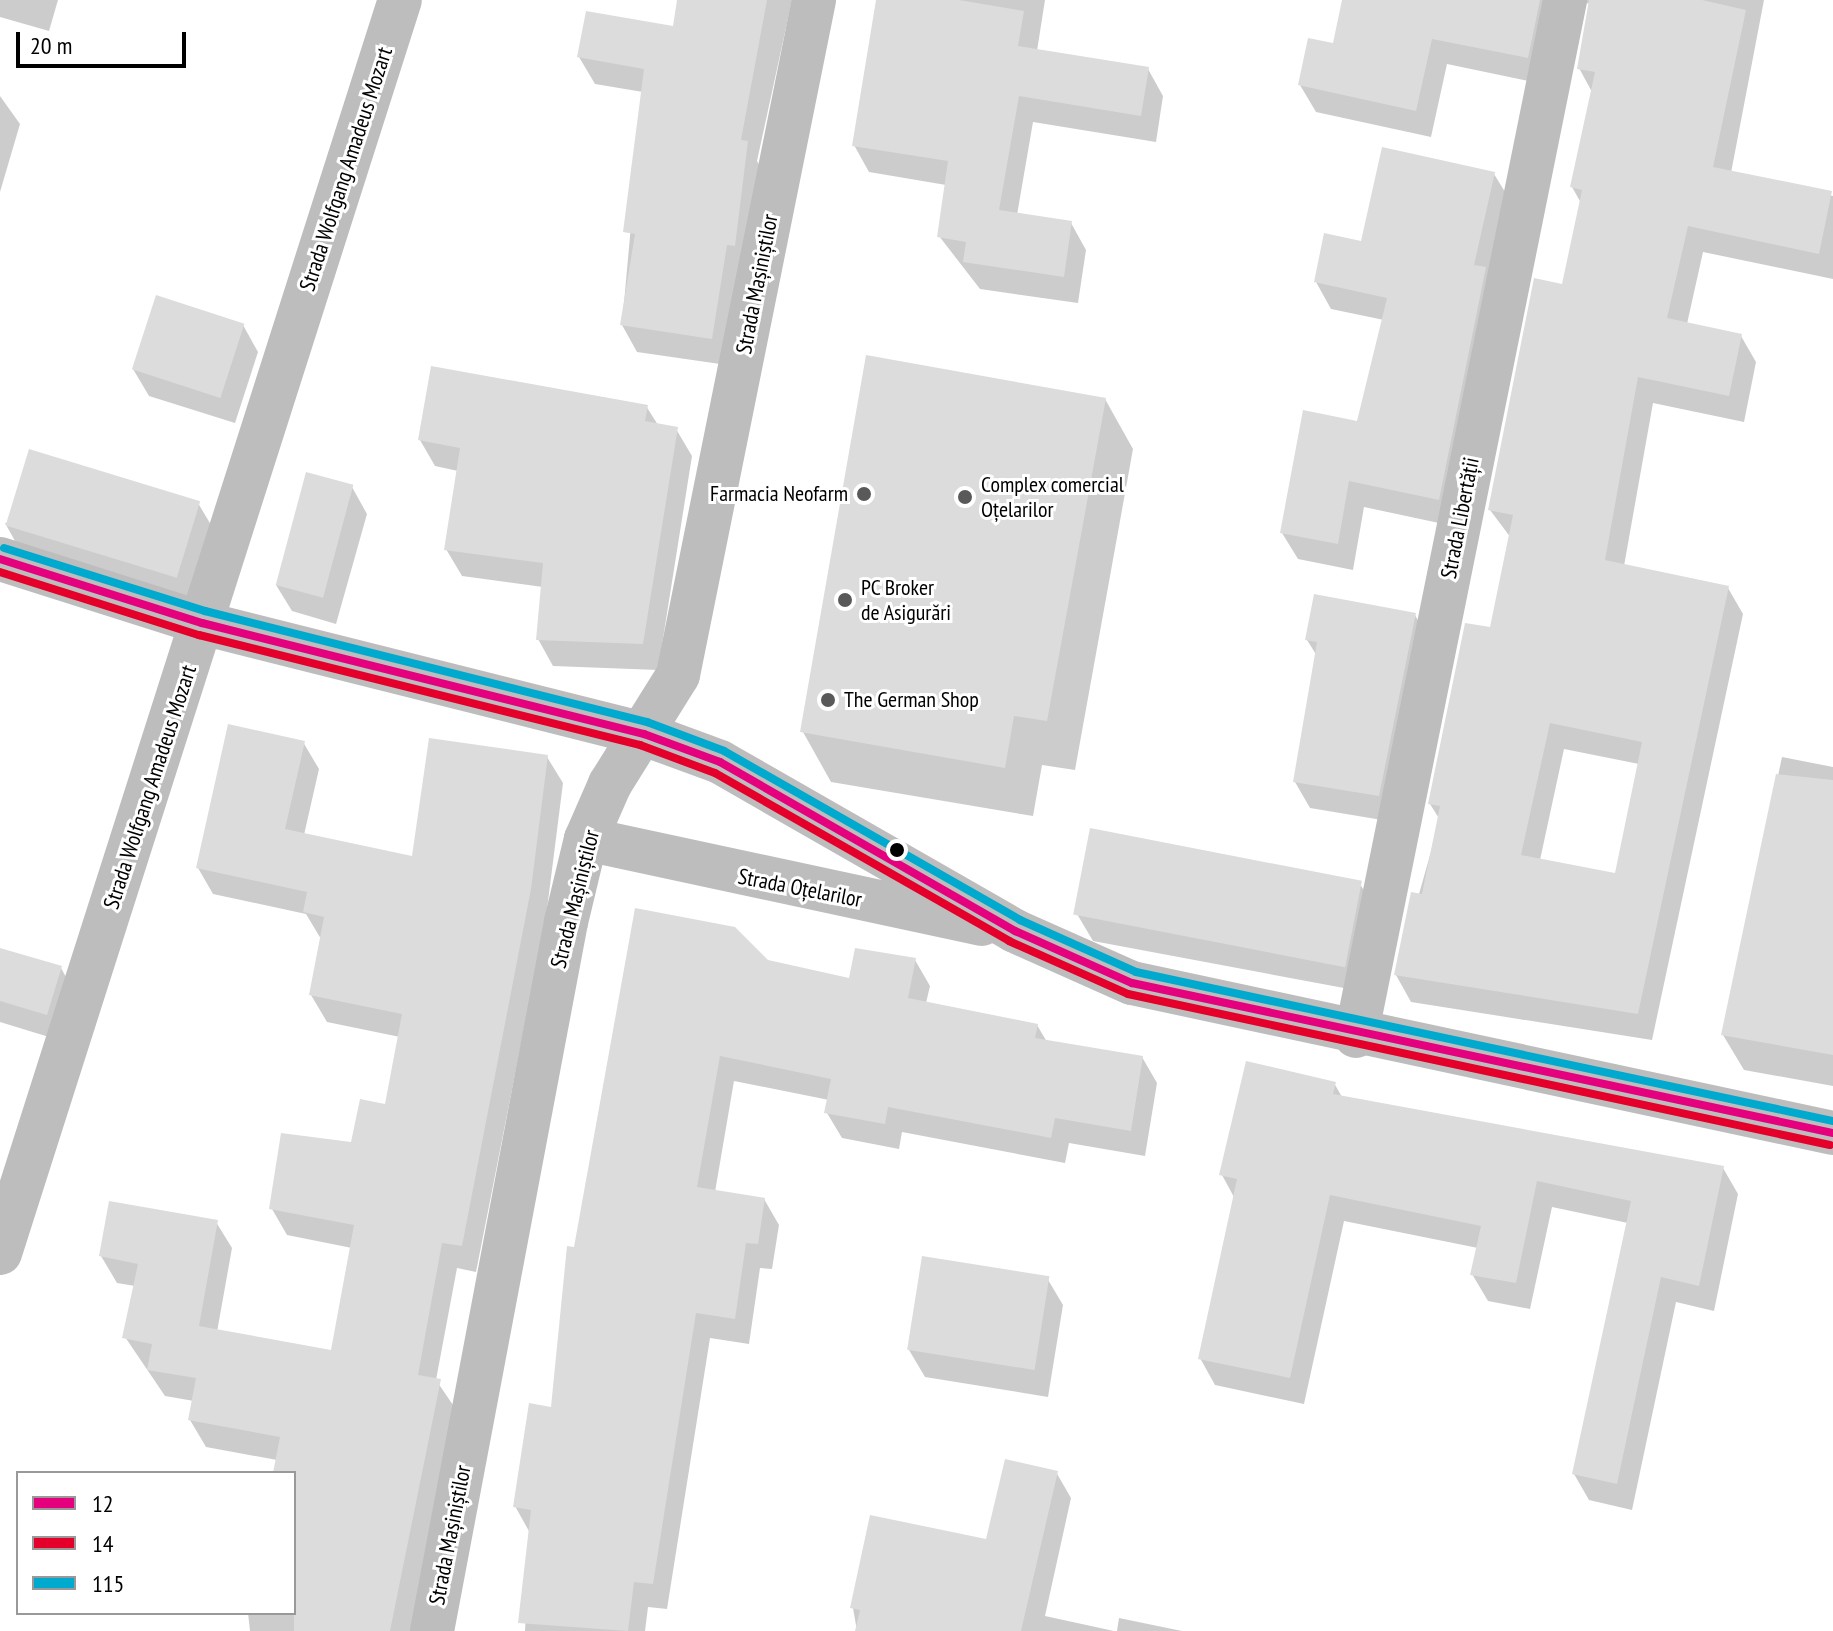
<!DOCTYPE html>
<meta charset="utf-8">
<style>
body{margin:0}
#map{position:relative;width:1833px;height:1631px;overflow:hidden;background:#fff;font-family:"PT Sans Narrow",sans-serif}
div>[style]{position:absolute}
.shadow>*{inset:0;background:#0003}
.building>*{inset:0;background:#dcdcdc;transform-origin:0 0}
.minor>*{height:44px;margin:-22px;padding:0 22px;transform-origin:22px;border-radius:22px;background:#bdbdbd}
.bus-1>*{height:8px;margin:-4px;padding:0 4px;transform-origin:4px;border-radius:4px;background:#e5007d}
.bus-2>*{height:8px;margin:-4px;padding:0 4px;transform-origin:4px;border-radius:4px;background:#e4002b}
.bus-3>*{height:8px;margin:-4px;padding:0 4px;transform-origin:4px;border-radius:4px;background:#00a9ce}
.dots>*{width:22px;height:22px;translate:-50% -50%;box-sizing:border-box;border:4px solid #fff;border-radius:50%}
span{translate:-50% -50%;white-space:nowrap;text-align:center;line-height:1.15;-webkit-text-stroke:6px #fff;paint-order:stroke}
.street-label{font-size:22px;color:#000}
.poi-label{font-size:22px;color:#000}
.left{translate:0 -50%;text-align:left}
.right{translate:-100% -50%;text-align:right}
.legend{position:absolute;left:16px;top:1471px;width:280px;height:144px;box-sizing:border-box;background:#fff;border:2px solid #999;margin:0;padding:10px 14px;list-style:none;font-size:24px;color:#000}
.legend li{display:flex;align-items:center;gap:16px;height:40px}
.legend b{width:40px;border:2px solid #999}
.scale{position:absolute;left:16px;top:32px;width:170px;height:36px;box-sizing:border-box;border:4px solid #000;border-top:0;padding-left:10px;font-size:24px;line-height:28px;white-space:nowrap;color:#000;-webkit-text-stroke:6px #fff;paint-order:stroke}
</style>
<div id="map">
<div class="shadow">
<div style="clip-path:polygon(0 0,58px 0,49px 31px,0 17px)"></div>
<div style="clip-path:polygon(679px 0,792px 0,757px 161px,762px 170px,727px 365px,637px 352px,622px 325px,643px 92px,595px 84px,579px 57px,674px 29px)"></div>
<div style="clip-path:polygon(880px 0,1045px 0,1037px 51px,1148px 69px,1163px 96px,1156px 142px,1033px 122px,1017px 215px,1071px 223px,1086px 250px,1078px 303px,980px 289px,939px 236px,946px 185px,869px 172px,854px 145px)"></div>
<div style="clip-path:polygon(evenodd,1344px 0,1764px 0,1731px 173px,1833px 196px,1833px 279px,1703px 252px,1687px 324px,1741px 336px,1756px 362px,1744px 422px,1653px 403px,1624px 566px,1728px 588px,1743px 614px,1652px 1040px,1411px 1002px,1396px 975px,1440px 820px,1430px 804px,1491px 630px,1511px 538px,1490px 510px,1563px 286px,1581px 203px,1572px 187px,1592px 92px,1579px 68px,1589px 3px,1561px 10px,1543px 84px,1447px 64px,1431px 137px,1316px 112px,1300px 85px,1335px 46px,1344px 0,1564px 749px,1639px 764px,1616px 876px,1540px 860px,1564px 749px)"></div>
<div style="clip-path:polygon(0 96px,20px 124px,0 192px)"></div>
<div style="clip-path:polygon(1494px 174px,1510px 200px,1453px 526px,1364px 507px,1353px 570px,1298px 559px,1282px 533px,1358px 424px,1384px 320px,1331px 309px,1316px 282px,1363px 243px)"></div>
<div style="clip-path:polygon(243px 325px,258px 352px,235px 423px,149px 396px,133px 369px)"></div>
<div style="clip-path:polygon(1105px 399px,1133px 449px,1075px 770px,1042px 765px,1033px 816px,831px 782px,803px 732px)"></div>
<div style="clip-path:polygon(646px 406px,658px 425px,676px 429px,692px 456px,658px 670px,553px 666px,538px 639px,543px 587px,462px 576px,446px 549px,458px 471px,435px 466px,420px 440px)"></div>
<div style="clip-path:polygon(352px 487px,367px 514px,336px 624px,292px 611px,276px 585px)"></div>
<div style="clip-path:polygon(198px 503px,214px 530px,189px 604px,20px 550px,5px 523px)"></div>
<div style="clip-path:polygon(1415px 615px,1430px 642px,1394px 822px,1310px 808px,1295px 782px,1317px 656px,1307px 640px)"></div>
<div style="clip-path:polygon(303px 742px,319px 769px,304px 835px,414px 859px,547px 757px,563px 783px,546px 917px,476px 1272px,457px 1268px,436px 1380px,455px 1408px,413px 1631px,250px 1631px,248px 1613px,294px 1613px,294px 1473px,275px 1473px,277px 1460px,206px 1447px,190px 1420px,194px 1401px,165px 1396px,125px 1337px,135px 1286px,117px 1283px,101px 1256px,216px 1222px,232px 1248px,217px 1332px,332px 1353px,352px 1248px,287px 1235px,272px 1209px,353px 1144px,386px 1107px,400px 1037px,327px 1022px,311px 995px,321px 939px,306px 914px,213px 894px,198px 868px)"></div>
<div style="clip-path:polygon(1782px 757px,1833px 767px,1833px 1086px,1744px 1070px,1723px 1035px)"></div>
<div style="clip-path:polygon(1360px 884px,1376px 910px,1360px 991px,1093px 941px,1077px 914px)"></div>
<div style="clip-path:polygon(0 950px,61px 968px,76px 995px,62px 1041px,0 1022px)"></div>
<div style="clip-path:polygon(915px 960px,930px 986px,926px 1003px,1037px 1025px,1047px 1042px,1142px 1057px,1157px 1083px,1145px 1156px,1069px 1143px,1065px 1163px,902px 1132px,899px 1149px,842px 1138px,827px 1113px,829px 1100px,734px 1081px,715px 1192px,764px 1199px,779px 1225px,772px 1269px,760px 1268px,749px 1344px,710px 1338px,667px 1609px,648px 1607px,645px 1631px,525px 1631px,530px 1533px,515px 1506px,552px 1409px,576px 1249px,767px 962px,851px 980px)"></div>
<div style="clip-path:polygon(1334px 1083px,1342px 1097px,1723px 1168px,1738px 1194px,1714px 1311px,1676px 1302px,1632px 1510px,1589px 1500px,1574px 1474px,1628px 1223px,1552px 1207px,1530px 1309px,1488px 1301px,1472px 1274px,1478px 1248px,1344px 1221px,1304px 1404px,1215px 1385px,1200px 1358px,1235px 1199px,1222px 1175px)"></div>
<div style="clip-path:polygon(1047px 1278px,1063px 1305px,1048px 1397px,925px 1377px,909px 1350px)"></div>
<div style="clip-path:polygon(1056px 1472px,1071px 1498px,1045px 1616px,1114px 1631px,857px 1631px,853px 1608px,988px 1542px)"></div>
<div style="clip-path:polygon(1119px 1618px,1182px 1631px,1117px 1631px)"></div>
</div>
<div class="building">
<div style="clip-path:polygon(677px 0,767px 0,741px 140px,748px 141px,735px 246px,727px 245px,712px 339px,620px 325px,635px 234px,623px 232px,644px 69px,577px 57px,586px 11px,673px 26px)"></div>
<div style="clip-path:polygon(876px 0,959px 0,1024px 11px,1018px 46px,1149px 67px,1141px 116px,1019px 96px,999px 210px,1072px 221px,1064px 277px,963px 262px,966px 242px,937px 237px,948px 161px,852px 146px)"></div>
<div style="clip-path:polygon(1342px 0,1540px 0,1528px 58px,1432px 39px,1416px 111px,1298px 85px,1308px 38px,1333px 43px)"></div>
<div style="clip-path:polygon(evenodd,1589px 0,1702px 0,1746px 10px,1713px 167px,1832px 191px,1819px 254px,1688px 226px,1667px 318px,1742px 334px,1729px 396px,1638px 377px,1605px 560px,1729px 586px,1638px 1014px,1394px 975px,1411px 892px,1422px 894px,1440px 806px,1428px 804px,1465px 623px,1490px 627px,1513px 515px,1488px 510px,1534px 278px,1562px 284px,1582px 190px,1570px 187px,1595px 72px,1577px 69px,1589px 0,1550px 723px,1642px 742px,1615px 873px,1521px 855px,1550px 723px)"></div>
<div style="clip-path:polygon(1382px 147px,1495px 172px,1474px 265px,1486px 267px,1439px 500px,1349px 481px,1338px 544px,1280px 533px,1303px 410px,1357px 421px,1387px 298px,1314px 282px,1324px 233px,1361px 241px)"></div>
<div style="left:156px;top:295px;width:93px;height:78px;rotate:18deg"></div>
<div style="clip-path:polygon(866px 355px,1106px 398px,1047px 721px,1014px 716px,1005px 768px,800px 732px)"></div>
<div style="clip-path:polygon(431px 366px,648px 405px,645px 421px,678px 427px,643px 644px,536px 640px,543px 563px,444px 550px,460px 448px,418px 440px)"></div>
<div style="left:29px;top:449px;width:179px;height:80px;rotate:17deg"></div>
<div style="left:306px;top:472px;width:49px;height:117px;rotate:15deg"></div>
<div style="clip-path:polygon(1314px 594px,1416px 613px,1379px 796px,1293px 782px,1317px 642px,1305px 640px)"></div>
<div style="clip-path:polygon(228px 724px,305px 741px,285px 829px,412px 856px,429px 738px,548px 755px,531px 889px,462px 1246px,442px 1243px,418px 1375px,441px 1379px,390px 1631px,294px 1631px,294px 1473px,273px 1473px,280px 1437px,188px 1420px,196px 1378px,147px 1370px,152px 1344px,122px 1338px,138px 1264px,99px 1256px,109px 1201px,218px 1220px,199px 1326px,331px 1350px,354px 1225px,269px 1209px,281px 1133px,351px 1142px,360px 1099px,385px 1104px,402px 1014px,309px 995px,324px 917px,303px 912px,307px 892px,196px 868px)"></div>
<div style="clip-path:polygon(1776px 774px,1833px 780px,1833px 1055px,1721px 1035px)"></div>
<div style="left:1090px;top:828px;width:277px;height:88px;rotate:11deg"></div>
<div style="clip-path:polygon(635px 908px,735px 927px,768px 960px,849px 978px,855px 948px,916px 958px,908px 998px,1038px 1024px,1035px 1038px,1143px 1056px,1131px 1131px,1055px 1118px,1051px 1138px,888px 1107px,885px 1124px,824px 1113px,831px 1079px,720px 1056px,697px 1187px,765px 1198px,758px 1244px,746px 1243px,735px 1319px,696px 1313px,653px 1584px,634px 1582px,628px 1631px,518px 1623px,531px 1510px,513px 1507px,529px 1403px,551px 1407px,567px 1246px,574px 1247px)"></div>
<div style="clip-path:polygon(0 948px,62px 966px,47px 1015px,0 1001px)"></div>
<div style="clip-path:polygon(1246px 1061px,1336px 1082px,1333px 1094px,1724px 1166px,1699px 1286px,1661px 1277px,1617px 1484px,1572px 1474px,1631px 1201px,1537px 1181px,1516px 1283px,1470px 1275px,1481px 1226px,1330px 1195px,1290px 1378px,1198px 1359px,1237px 1179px,1219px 1175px)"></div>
<div style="left:922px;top:1256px;width:129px;height:95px;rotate:9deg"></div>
<div style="clip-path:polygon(1005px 1459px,1058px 1471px,1021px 1631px,855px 1631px,860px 1610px,850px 1608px,870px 1515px,986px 1539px)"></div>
</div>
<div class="minor">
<div style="left:0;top:559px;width:212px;rotate:17.6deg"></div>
<div style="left:202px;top:623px;width:456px;rotate:14.1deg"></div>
<div style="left:644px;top:734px;width:81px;rotate:20.2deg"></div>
<div style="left:720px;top:762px;width:340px;rotate:29.8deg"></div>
<div style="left:1015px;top:931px;width:128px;rotate:24deg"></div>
<div style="left:1132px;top:983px;width:717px;rotate:12.08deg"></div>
<div style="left:586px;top:839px;width:405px;rotate:12.1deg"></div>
<div style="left:1356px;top:1036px;width:1057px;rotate:-78.59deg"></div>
<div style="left:0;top:1253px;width:1315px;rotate:-72.3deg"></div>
<div style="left:432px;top:1631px;width:722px;rotate:-79.3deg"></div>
<div style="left:566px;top:922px;width:85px;rotate:-76.5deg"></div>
<div style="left:586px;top:839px;width:60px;rotate:-66.4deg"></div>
<div style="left:610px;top:784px;width:128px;rotate:-58deg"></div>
<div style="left:678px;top:675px;width:689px;rotate:-78.61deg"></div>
</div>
<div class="bus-1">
<div style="left:0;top:559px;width:212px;rotate:17.6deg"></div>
<div style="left:202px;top:623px;width:456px;rotate:14.1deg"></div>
<div style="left:644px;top:734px;width:81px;rotate:20.2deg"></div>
<div style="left:720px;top:762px;width:340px;rotate:29.8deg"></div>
<div style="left:1015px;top:931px;width:128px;rotate:24deg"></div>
<div style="left:1132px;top:983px;width:717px;rotate:12.08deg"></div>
</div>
<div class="bus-2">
<div style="left:0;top:572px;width:209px;rotate:17.6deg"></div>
<div style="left:199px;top:635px;width:455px;rotate:14deg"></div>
<div style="left:640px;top:745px;width:80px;rotate:20.5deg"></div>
<div style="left:715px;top:773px;width:339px;rotate:29.7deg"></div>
<div style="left:1009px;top:941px;width:130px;rotate:24deg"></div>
<div style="left:1128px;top:994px;width:718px;rotate:12.14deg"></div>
</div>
<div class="bus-3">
<div style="left:4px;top:548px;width:211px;rotate:17.4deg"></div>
<div style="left:205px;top:611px;width:456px;rotate:14.1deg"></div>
<div style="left:647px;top:722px;width:82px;rotate:20.6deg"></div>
<div style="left:724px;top:751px;width:341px;rotate:29.7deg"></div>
<div style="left:1020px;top:920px;width:127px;rotate:24.1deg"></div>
<div style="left:1136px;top:972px;width:713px;rotate:12.07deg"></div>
</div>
<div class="dots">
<div style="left:864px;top:494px;background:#595959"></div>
<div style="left:965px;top:497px;background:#595959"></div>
<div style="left:845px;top:600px;background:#595959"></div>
<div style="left:828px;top:700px;background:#595959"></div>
<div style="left:897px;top:850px;background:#000"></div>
</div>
<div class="street-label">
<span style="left:346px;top:169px;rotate:-72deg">Strada Wolfgang Amadeus Mozart</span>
<span style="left:757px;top:284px;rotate:-79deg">Strada Mașiniștilor</span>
<span style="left:1460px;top:518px;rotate:-79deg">Strada Libertății</span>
<span style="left:150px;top:787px;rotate:-72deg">Strada Wolfgang Amadeus Mozart</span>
<span style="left:800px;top:888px;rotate:11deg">Strada Oțelarilor</span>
<span style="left:575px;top:899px;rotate:-76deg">Strada Mașiniștilor</span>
<span style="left:450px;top:1535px;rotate:-79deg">Strada Mașiniștilor</span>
</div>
<div class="poi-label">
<span class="left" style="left:981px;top:497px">Complex comercial<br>Oțelarilor</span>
<span class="right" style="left:848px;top:494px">Farmacia Neofarm</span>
<span class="left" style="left:861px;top:600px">PC Broker<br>de Asigurări</span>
<span class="left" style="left:844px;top:700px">The German Shop</span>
</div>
<ul class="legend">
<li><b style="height:10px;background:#e5007d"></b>12</li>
<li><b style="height:10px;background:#e4002b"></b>14</li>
<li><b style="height:10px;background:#00a9ce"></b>115</li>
</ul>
<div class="scale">20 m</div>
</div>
